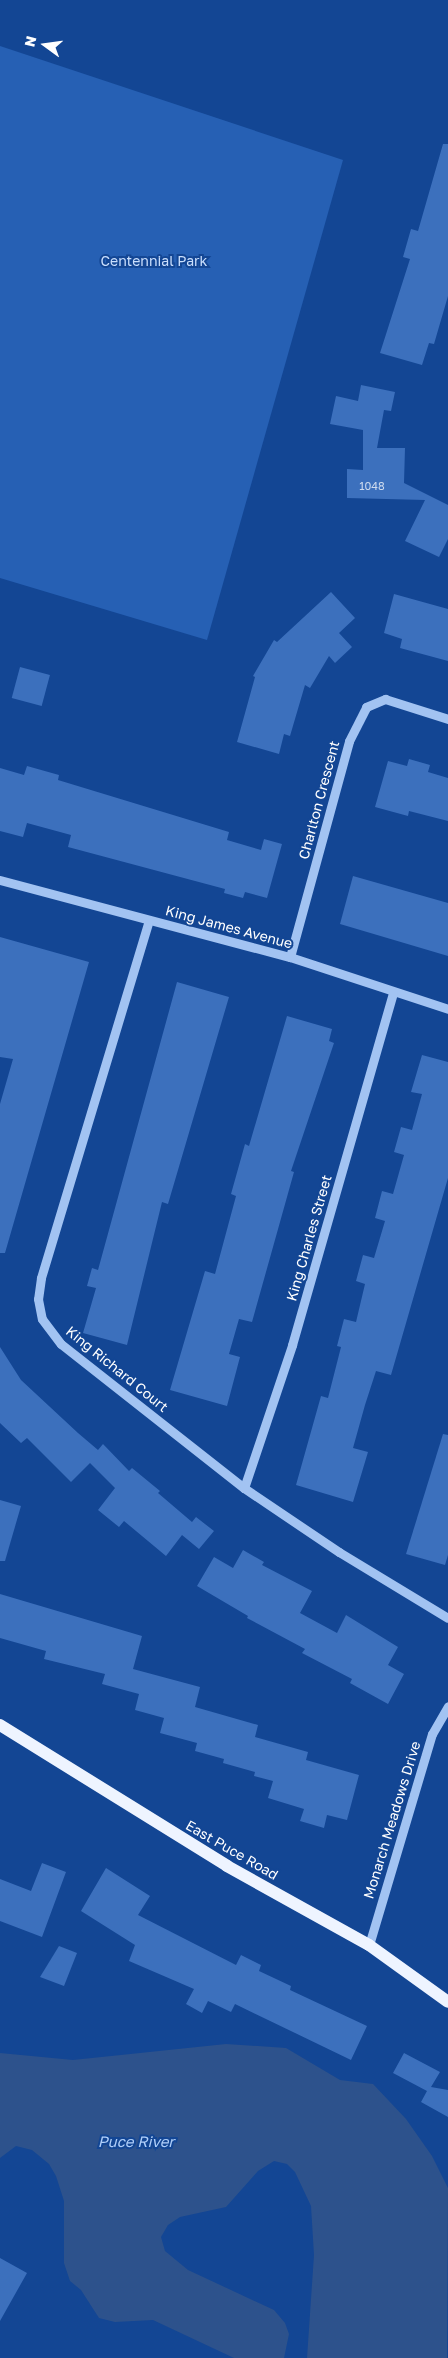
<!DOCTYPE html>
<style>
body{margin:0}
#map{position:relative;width:448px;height:2358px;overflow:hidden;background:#134694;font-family:"Golos Text",sans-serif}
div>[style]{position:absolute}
.green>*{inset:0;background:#2660b4}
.water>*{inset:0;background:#2d528c}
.building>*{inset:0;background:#3c70bd;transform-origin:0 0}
.minor>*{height:9px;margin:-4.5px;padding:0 4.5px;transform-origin:4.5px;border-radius:4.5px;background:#a2c3f2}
.major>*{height:12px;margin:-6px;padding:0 6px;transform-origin:6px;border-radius:6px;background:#eef4ff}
span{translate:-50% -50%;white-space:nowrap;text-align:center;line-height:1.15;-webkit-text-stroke:4px #134694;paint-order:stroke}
.number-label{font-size:11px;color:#cedbee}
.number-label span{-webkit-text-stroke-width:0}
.park-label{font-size:14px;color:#cadffd}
.street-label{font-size:14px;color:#fff}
.water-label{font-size:15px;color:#afcef9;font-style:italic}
.north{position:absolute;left:20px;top:20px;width:50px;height:50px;-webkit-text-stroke:4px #134694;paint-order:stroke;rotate:284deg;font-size:14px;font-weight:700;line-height:20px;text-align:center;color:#fff}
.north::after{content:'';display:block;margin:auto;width:18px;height:22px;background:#fff;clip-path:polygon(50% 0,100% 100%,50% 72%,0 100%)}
</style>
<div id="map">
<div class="green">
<div style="clip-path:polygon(0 46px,343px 160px,207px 640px,0 578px)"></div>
</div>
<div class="water">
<div style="clip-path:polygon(226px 2044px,286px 2048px,340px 2080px,373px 2084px,406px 2119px,432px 2156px,448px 2188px,447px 2358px,307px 2358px,314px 2255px,311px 2206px,295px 2172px,287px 2164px,274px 2161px,258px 2171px,226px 2207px,180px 2217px,168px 2225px,161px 2237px,165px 2251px,188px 2270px,274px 2310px,285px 2323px,289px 2334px,284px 2358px,234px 2358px,153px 2320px,115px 2322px,99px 2318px,81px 2290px,70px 2281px,64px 2263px,64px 2201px,56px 2176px,49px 2164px,32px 2150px,16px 2146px,0 2158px,0 2053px,73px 2060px)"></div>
</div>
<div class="building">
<div style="clip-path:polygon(443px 144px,448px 144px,448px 296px,434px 344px,429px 343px,422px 365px,380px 353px,410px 259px,403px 257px,411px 229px,418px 231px)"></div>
<div style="clip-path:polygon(361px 385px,395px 392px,391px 411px,384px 410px,377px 448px,405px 448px,404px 483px,448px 505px,448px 539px,439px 557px,405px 541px,425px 500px,347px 498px,347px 469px,363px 470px,363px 430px,330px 424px,336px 396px,358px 401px)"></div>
<div style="clip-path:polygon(331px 592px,355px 618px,339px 633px,352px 647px,335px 663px,329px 656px,310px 688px,305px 685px,290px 736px,284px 734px,279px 754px,237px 742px,255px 677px,253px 676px,274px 640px,277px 642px)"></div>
<div style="clip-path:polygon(394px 594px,448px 609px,448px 661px,400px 648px,402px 639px,384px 633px)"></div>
<div style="left:20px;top:667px;width:31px;height:32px;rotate:15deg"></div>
<div style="clip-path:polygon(409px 759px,430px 765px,428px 772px,448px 778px,448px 821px,409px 811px,408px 816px,375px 807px,388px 761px,407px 766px)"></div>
<div style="clip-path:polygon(27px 766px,59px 775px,58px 780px,229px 832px,227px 840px,261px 850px,264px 839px,282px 844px,267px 898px,245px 892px,243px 898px,224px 893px,225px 889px,68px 847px,71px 835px,27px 823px,23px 837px,0 831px,0 768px,24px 775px)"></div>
<div style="clip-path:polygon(353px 876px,448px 903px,448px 956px,340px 924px)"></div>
<div style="clip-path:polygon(0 937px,89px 962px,5px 1253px,0 1253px,0 1104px,13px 1059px,0 1057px)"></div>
<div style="clip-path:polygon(177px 982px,229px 997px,168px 1204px,162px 1202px,127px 1345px,83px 1333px,96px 1288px,87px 1286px,92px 1268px,98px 1270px)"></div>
<div style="clip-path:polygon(287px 1016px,332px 1029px,329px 1041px,334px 1043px,291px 1171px,294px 1172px,252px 1322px,239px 1319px,229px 1354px,240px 1357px,227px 1406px,170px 1390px,205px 1271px,215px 1274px,236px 1196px,231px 1194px,245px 1144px,249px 1146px)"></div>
<div style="clip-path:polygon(422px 1055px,448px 1062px,448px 1178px,391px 1375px,376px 1371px,365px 1405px,353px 1448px,368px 1452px,353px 1502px,296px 1485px,321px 1396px,328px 1398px,341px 1347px,337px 1346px,344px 1319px,356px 1322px,365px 1284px,356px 1281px,363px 1255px,374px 1258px,385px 1221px,375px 1218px,382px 1191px,393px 1194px,404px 1155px,394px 1152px,401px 1127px,412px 1130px,422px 1094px,411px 1092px)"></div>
<div style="clip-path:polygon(0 1347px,21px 1380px,78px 1433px,98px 1450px,103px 1444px,129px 1471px,132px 1468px,160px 1491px,158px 1493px,192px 1522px,196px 1517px,214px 1531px,199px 1549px,182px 1535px,166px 1556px,124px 1521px,119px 1527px,98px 1510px,115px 1488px,90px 1463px,71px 1482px,27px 1438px,21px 1443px,0 1423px)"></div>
<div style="clip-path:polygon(443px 1434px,448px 1435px,448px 1555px,445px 1565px,406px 1554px)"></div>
<div style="clip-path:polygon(0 1500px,21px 1506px,5px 1561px,0 1561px)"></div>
<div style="clip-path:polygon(243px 1550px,264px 1562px,262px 1565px,312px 1591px,300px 1613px,337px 1633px,346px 1615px,398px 1647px,388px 1665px,404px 1674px,388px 1704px,350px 1683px,352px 1679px,302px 1653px,305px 1649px,247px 1618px,248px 1616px,197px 1586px,214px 1557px,233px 1568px)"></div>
<div style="clip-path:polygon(0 1594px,142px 1636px,133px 1669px,200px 1687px,195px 1707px,258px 1725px,255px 1737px,308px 1752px,306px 1760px,359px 1775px,347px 1820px,327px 1815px,324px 1828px,300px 1821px,304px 1809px,268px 1798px,273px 1781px,254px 1776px,255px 1772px,223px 1763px,224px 1759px,195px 1751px,197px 1743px,160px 1733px,164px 1718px,135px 1710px,139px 1694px,102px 1684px,105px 1674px,44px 1659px,46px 1651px,0 1638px)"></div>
<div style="clip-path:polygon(42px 1863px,66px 1872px,42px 1937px,0 1921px,0 1879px,31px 1891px)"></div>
<div style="clip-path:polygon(106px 1868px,150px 1896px,138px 1915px,236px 1965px,241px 1955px,261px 1965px,259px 1971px,291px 1986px,290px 1990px,367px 2026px,351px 2060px,235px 2004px,231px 2012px,208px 2001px,202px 2013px,186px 2004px,194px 1989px,129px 1961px,135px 1945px,81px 1911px)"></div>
<div style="clip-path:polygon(59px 1946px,77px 1953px,64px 1986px,40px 1977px)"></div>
<div style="clip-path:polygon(404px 2053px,440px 2072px,431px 2087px,448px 2090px,448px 2117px,421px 2102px,427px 2091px,393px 2073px)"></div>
<div style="clip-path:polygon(0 2258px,27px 2273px,0 2321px)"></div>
</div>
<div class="minor">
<div style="left:0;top:880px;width:300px;rotate:14.9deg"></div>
<div style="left:290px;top:957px;width:166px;rotate:18.2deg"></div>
<div style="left:149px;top:920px;width:374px;rotate:106.8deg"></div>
<div style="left:41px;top:1278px;width:21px;rotate:98deg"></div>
<div style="left:38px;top:1299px;width:20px;rotate:79deg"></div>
<div style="left:42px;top:1319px;width:31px;rotate:53deg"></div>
<div style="left:61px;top:1344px;width:233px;rotate:38.2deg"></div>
<div style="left:244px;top:1488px;width:115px;rotate:34deg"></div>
<div style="left:339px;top:1552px;width:127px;rotate:31.2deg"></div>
<div style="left:290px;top:957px;width:224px;rotate:-74.7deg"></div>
<div style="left:349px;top:741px;width:38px;rotate:-63deg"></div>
<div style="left:366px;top:707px;width:21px;rotate:-23deg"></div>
<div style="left:385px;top:699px;width:66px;rotate:17.6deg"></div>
<div style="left:244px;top:1488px;width:151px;rotate:-71.4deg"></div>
<div style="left:292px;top:1345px;width:366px;rotate:-74deg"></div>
<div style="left:369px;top:1945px;width:220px;rotate:-73.4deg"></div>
<div style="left:432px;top:1734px;width:32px;rotate:-60deg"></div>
</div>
<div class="major">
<div style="left:0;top:1725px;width:267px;rotate:31.8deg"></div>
<div style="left:227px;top:1866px;width:162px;rotate:29.1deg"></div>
<div style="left:369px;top:1945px;width:97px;rotate:35.8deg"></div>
</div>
<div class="number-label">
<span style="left:372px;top:486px">1048</span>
</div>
<div class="park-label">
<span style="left:154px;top:261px">Centennial Park</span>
</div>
<div class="street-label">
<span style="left:319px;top:800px;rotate:-75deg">Charlton Crescent</span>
<span style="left:229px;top:927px;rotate:15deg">King James Avenue</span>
<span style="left:309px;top:1238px;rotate:-74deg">King Charles Street</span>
<span style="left:117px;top:1369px;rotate:39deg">King Richard Court</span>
<span style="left:392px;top:1820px;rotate:-73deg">Monarch Meadows Drive</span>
<span style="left:232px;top:1850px;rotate:30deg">East Puce Road</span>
</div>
<div class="water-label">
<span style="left:136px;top:2142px">Puce River</span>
</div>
<div class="north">N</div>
</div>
